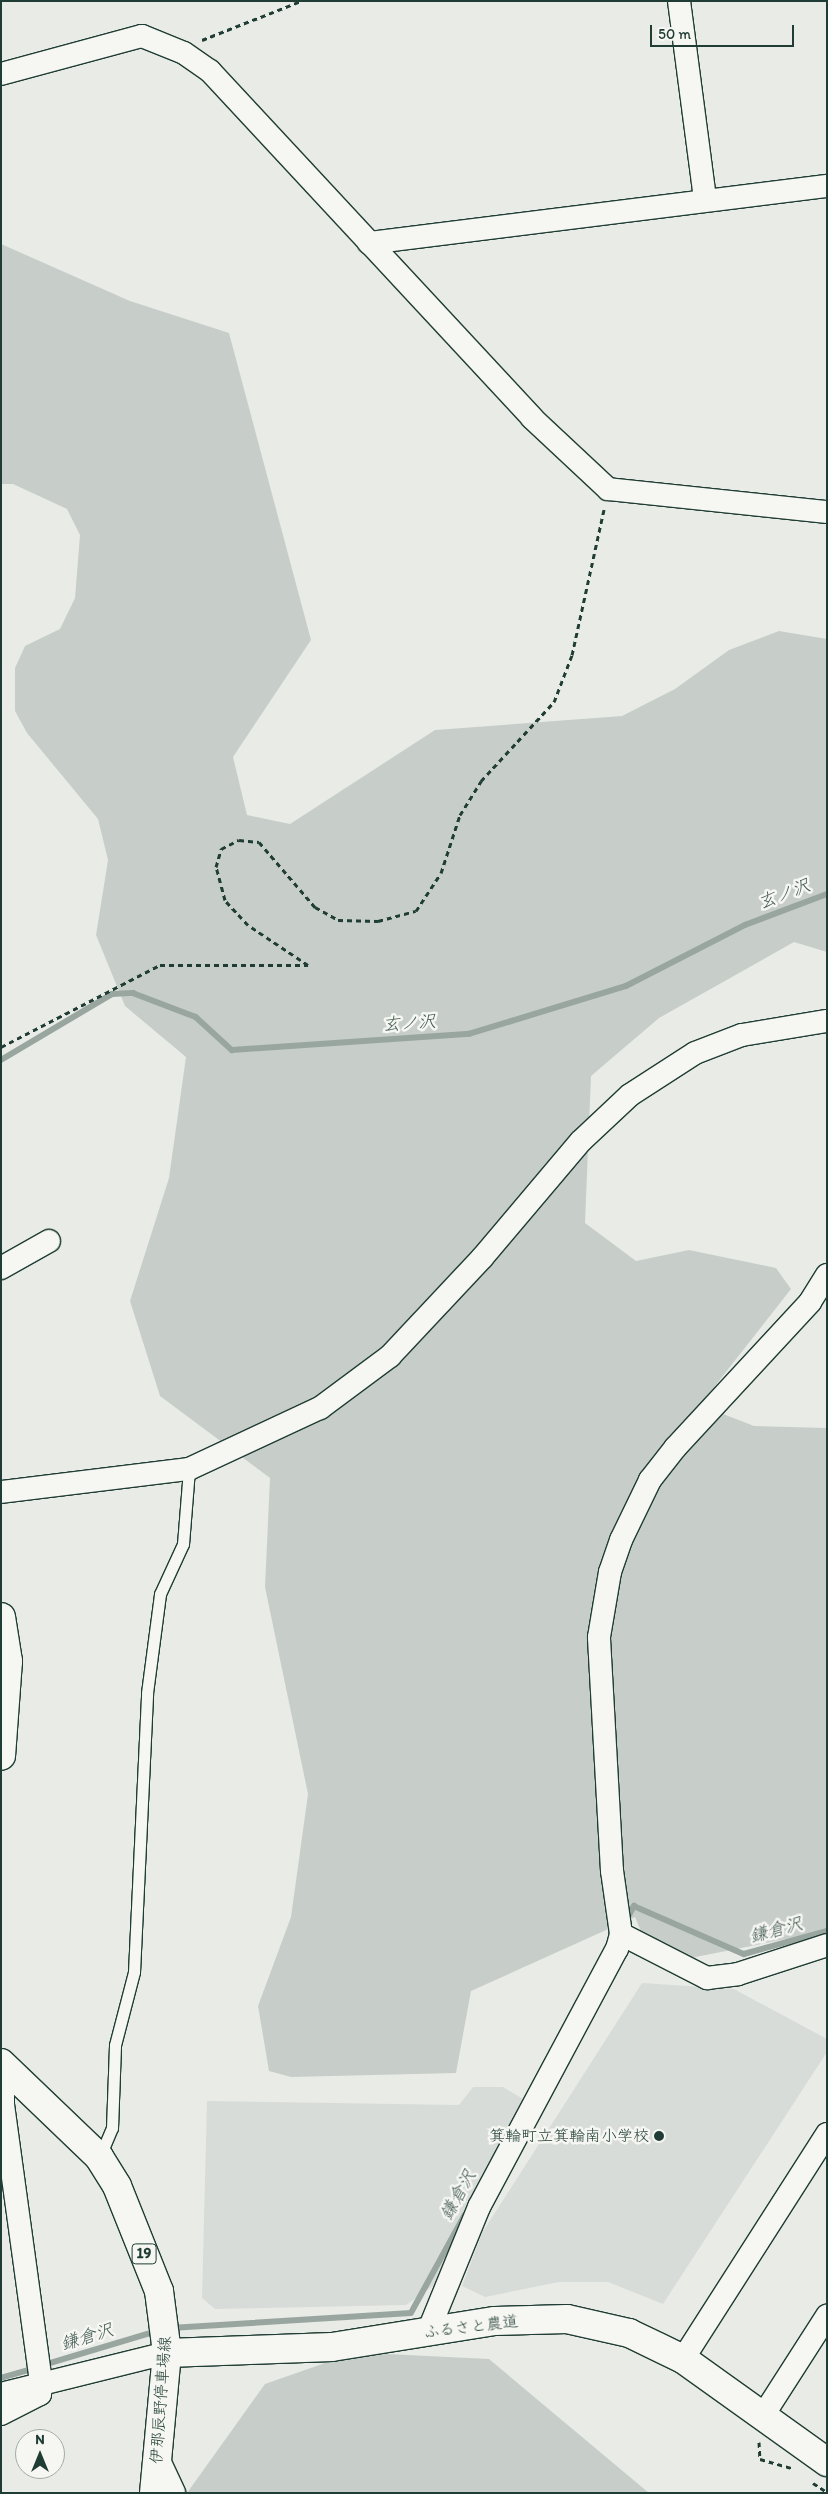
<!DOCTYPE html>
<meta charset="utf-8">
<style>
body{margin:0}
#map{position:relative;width:828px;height:2494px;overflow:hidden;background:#e9ebe7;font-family:Itim,"Klee One",sans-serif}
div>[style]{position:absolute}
.built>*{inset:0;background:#d8dcd8}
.green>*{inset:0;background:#c7cec9}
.stream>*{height:5.5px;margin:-2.75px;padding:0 2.75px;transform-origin:2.75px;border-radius:2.75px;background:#99a6a0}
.path>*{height:3px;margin-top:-1.5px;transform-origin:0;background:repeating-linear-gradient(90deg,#1f3d34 0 5px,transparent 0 9px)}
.roads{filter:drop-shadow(1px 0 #1f3d34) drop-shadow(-1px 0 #1f3d34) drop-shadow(0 1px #1f3d34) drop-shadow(0 -1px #1f3d34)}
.service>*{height:11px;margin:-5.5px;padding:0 5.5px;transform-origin:5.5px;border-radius:5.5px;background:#f6f6f2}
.minor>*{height:22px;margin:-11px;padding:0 11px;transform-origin:11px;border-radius:11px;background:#f6f6f2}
.tertiary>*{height:28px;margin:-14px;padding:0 14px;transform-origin:14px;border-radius:14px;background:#f6f6f2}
.primary>*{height:28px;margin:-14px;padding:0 14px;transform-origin:14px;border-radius:14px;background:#f6f6f2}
.dots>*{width:14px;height:14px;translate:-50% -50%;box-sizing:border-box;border:2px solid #f6f6f2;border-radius:50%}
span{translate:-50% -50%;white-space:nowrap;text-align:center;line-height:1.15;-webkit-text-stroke:5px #f6f6f2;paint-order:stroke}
.shield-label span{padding:1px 4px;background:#f6f6f2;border:1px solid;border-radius:4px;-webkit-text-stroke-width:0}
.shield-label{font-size:15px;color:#1f3d34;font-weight:700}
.poi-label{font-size:16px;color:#1f3d34}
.right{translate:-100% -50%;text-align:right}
.street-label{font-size:16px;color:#1f3d34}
.water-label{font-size:18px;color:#445c54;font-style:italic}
.frame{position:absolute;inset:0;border:2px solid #1f3d34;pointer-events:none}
.north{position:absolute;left:15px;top:2429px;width:50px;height:50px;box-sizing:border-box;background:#f6f6f2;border:1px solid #a0aca6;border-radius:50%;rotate:0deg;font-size:14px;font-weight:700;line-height:20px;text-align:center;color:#1f3d34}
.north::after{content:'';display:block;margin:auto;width:18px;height:22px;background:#1f3d34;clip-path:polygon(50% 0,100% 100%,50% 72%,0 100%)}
.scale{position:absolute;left:650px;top:25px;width:144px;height:22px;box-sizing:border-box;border:2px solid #1f3d34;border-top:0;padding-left:6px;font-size:15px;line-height:18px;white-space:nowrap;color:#1f3d34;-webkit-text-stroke:4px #f6f6f2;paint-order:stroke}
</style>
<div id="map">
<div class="built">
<div style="clip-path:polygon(642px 1983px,734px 1989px,827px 2039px,827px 2052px,663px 2304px,608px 2282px,559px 2282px,485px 2297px,462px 2286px,482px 2233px)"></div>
<div style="clip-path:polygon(473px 2087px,503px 2087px,523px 2099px,433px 2286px,406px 2305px,215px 2309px,202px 2298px,207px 2101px,459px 2105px)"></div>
</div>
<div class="green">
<div style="clip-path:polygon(1px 244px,130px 301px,229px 333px,311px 640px,233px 757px,247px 815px,290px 824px,435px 730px,622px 716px,675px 689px,729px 650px,779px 631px,827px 639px,827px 952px,794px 942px,659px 1018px,591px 1076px,585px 1223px,636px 1261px,689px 1250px,776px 1268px,791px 1289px,700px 1405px,754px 1426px,827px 1428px,827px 1931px,655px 1965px,635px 1917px,471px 1991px,456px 2073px,291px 2077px,269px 2071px,258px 2006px,291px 1917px,308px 1794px,265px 1587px,270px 1478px,160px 1396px,130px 1301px,169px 1178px,186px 1057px,125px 1006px,96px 935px,108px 860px,98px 819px,27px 733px,15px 711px,15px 668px,25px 646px,60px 629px,75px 598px,80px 535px,67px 509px,13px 484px,1px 484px)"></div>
<div style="clip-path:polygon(386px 2354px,489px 2359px,649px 2493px,187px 2493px,265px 2384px,325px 2363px)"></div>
</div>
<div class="stream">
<div style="left:1px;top:1060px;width:129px;rotate:-30.7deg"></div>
<div style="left:112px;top:994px;width:21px;rotate:-3deg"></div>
<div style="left:133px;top:993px;width:67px;rotate:20.9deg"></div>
<div style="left:196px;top:1017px;width:49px;rotate:42.5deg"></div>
<div style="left:232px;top:1050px;width:238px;rotate:-3.9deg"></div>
<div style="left:469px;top:1034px;width:164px;rotate:-17deg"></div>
<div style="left:626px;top:986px;width:134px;rotate:-27.1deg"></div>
<div style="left:745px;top:925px;width:88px;rotate:-20.7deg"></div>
<div style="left:626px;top:1921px;width:17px;rotate:-62deg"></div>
<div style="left:634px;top:1906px;width:120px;rotate:23.6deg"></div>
<div style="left:744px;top:1954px;width:86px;rotate:-15.5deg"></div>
<div style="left:171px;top:2328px;width:240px;rotate:-3.6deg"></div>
<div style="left:411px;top:2313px;width:111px;rotate:-61.3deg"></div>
<div style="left:44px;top:2365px;width:118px;rotate:-16.7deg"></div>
<div style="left:1px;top:2378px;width:35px;rotate:-16deg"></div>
</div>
<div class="path">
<div style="left:202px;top:40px;width:106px;rotate:-21.5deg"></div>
<div style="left:1px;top:1047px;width:179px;rotate:-27.3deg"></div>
<div style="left:160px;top:965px;width:148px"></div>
<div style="left:308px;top:965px;width:72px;rotate:-146.3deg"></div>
<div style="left:248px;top:925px;width:34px;rotate:-133deg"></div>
<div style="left:225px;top:900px;width:34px;rotate:-105deg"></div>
<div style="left:216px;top:867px;width:19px;rotate:-74deg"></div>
<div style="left:221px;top:849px;width:20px;rotate:-27deg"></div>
<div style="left:239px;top:840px;width:20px;rotate:6deg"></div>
<div style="left:259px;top:842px;width:86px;rotate:49.3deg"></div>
<div style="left:315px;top:907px;width:26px;rotate:29deg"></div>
<div style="left:338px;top:920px;width:40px;rotate:1.4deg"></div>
<div style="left:378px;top:921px;width:39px;rotate:-15deg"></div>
<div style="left:416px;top:911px;width:45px;rotate:-56.7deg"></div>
<div style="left:441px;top:873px;width:61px;rotate:-71.9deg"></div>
<div style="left:460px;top:815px;width:40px;rotate:-58deg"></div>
<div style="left:481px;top:781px;width:108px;rotate:-47.3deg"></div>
<div style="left:554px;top:702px;width:50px;rotate:-69deg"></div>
<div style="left:572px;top:655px;width:149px;rotate:-77.6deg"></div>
<div style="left:759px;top:2442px;width:17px;rotate:87deg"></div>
<div style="left:760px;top:2459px;width:35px;rotate:16deg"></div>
<div style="left:813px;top:2483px;width:17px;rotate:33deg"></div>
</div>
<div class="roads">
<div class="service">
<div style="left:100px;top:2156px;width:30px;rotate:-67deg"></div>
<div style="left:112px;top:2128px;width:83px;rotate:-87.9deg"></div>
<div style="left:115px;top:2045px;width:75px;rotate:-75.4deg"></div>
<div style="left:134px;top:1972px;width:279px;rotate:-87.3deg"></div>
<div style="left:147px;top:1693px;width:100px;rotate:-82.5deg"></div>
<div style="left:160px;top:1594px;width:55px;rotate:-65.3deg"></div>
<div style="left:183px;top:1544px;width:75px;rotate:-85.4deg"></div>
</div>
<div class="minor">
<div style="left:679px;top:1px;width:200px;rotate:82.5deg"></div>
<div style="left:1px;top:74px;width:146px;rotate:-15.1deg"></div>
<div style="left:142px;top:36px;width:45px;rotate:22deg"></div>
<div style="left:184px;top:53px;width:32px;rotate:35deg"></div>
<div style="left:210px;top:71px;width:473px;rotate:47.1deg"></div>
<div style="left:532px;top:418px;width:104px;rotate:43.1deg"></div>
<div style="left:608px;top:489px;width:220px;rotate:6deg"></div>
<div style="left:369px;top:243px;width:462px;rotate:-7.1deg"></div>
<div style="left:1px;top:1268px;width:55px;rotate:-29.4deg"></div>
<div style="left:1px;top:1492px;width:189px;rotate:-7deg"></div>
<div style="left:189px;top:1469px;width:145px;rotate:-25deg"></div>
<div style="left:320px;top:1408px;width:87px;rotate:-36.6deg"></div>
<div style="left:390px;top:1356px;width:134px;rotate:-46.8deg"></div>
<div style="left:482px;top:1258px;width:153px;rotate:-49.8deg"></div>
<div style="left:581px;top:1141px;width:67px;rotate:-43.2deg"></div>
<div style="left:630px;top:1095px;width:77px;rotate:-32.9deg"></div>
<div style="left:695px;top:1053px;width:50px;rotate:-21deg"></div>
<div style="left:742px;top:1035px;width:86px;rotate:-9.4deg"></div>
<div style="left:621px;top:1934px;width:97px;rotate:27.1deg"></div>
<div style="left:707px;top:1978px;width:31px;rotate:-7deg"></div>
<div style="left:738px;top:1974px;width:94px;rotate:-18deg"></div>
<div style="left:428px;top:2332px;width:135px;rotate:-67.8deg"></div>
<div style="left:479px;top:2207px;width:293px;rotate:-61.9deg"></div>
<div style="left:617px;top:1949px;width:16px;rotate:-75deg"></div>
<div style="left:621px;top:1934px;width:64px;rotate:-98.1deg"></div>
<div style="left:612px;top:1871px;width:234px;rotate:-93.2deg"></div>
<div style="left:599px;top:1637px;width:66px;rotate:-80.4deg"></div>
<div style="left:610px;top:1572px;width:34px;rotate:-71deg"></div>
<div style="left:621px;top:1540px;width:67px;rotate:-64.2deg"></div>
<div style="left:650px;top:1480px;width:41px;rotate:-52deg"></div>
<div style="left:675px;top:1448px;width:199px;rotate:-47.2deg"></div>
<div style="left:810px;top:1302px;width:32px;rotate:-58deg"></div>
<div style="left:683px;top:2359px;width:267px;rotate:-57.4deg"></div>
<div style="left:1px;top:2394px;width:171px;rotate:-13.9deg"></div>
<div style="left:1px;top:2414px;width:44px;rotate:-27.1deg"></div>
<div style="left:40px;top:2394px;width:12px;rotate:-85deg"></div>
<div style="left:41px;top:2382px;width:281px;rotate:-97.8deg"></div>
<div style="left:3px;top:2104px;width:39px;rotate:-90deg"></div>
<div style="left:764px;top:2414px;width:117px;rotate:-57.3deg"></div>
<div style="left:158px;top:2458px;width:38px;rotate:65deg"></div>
</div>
<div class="tertiary">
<div style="left:167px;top:2353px;width:165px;rotate:-2.1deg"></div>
<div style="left:332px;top:2347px;width:165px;rotate:-9.1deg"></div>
<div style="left:495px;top:2321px;width:72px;rotate:-1.6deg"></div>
<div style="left:567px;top:2319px;width:64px;rotate:12.7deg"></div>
<div style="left:629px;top:2333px;width:60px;rotate:25.7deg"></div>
<div style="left:683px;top:2359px;width:177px;rotate:35.6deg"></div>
</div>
<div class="primary">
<div style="left:1px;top:1617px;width:45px;rotate:81deg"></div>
<div style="left:8px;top:1661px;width:95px;rotate:94.2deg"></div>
<div style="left:1px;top:2063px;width:136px;rotate:43.8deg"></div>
<div style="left:99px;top:2157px;width:34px;rotate:58deg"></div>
<div style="left:117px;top:2186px;width:113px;rotate:68.2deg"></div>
<div style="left:159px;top:2291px;width:63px;rotate:82.6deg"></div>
<div style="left:167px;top:2353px;width:141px;rotate:95.3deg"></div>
</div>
</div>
<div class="dots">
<div style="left:659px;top:2136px;background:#1f3d34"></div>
</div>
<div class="shield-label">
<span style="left:144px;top:2254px">19</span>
</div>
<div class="poi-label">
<span class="right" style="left:649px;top:2136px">箕輪町立箕輪南小学校</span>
</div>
<div class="street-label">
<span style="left:471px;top:2327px;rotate:-7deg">ふるさと農道</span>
<span style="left:161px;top:2400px;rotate:-86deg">伊那辰野停車場線</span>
</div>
<div class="water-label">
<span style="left:784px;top:894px;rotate:-21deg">玄ノ沢</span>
<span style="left:409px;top:1023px;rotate:-4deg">玄ノ沢</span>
<span style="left:776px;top:1930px;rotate:-15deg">鎌倉沢</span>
<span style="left:458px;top:2195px;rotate:-61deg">鎌倉沢</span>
<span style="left:87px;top:2337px;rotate:-17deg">鎌倉沢</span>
</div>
<div class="frame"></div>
<div class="north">N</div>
<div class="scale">50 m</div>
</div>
